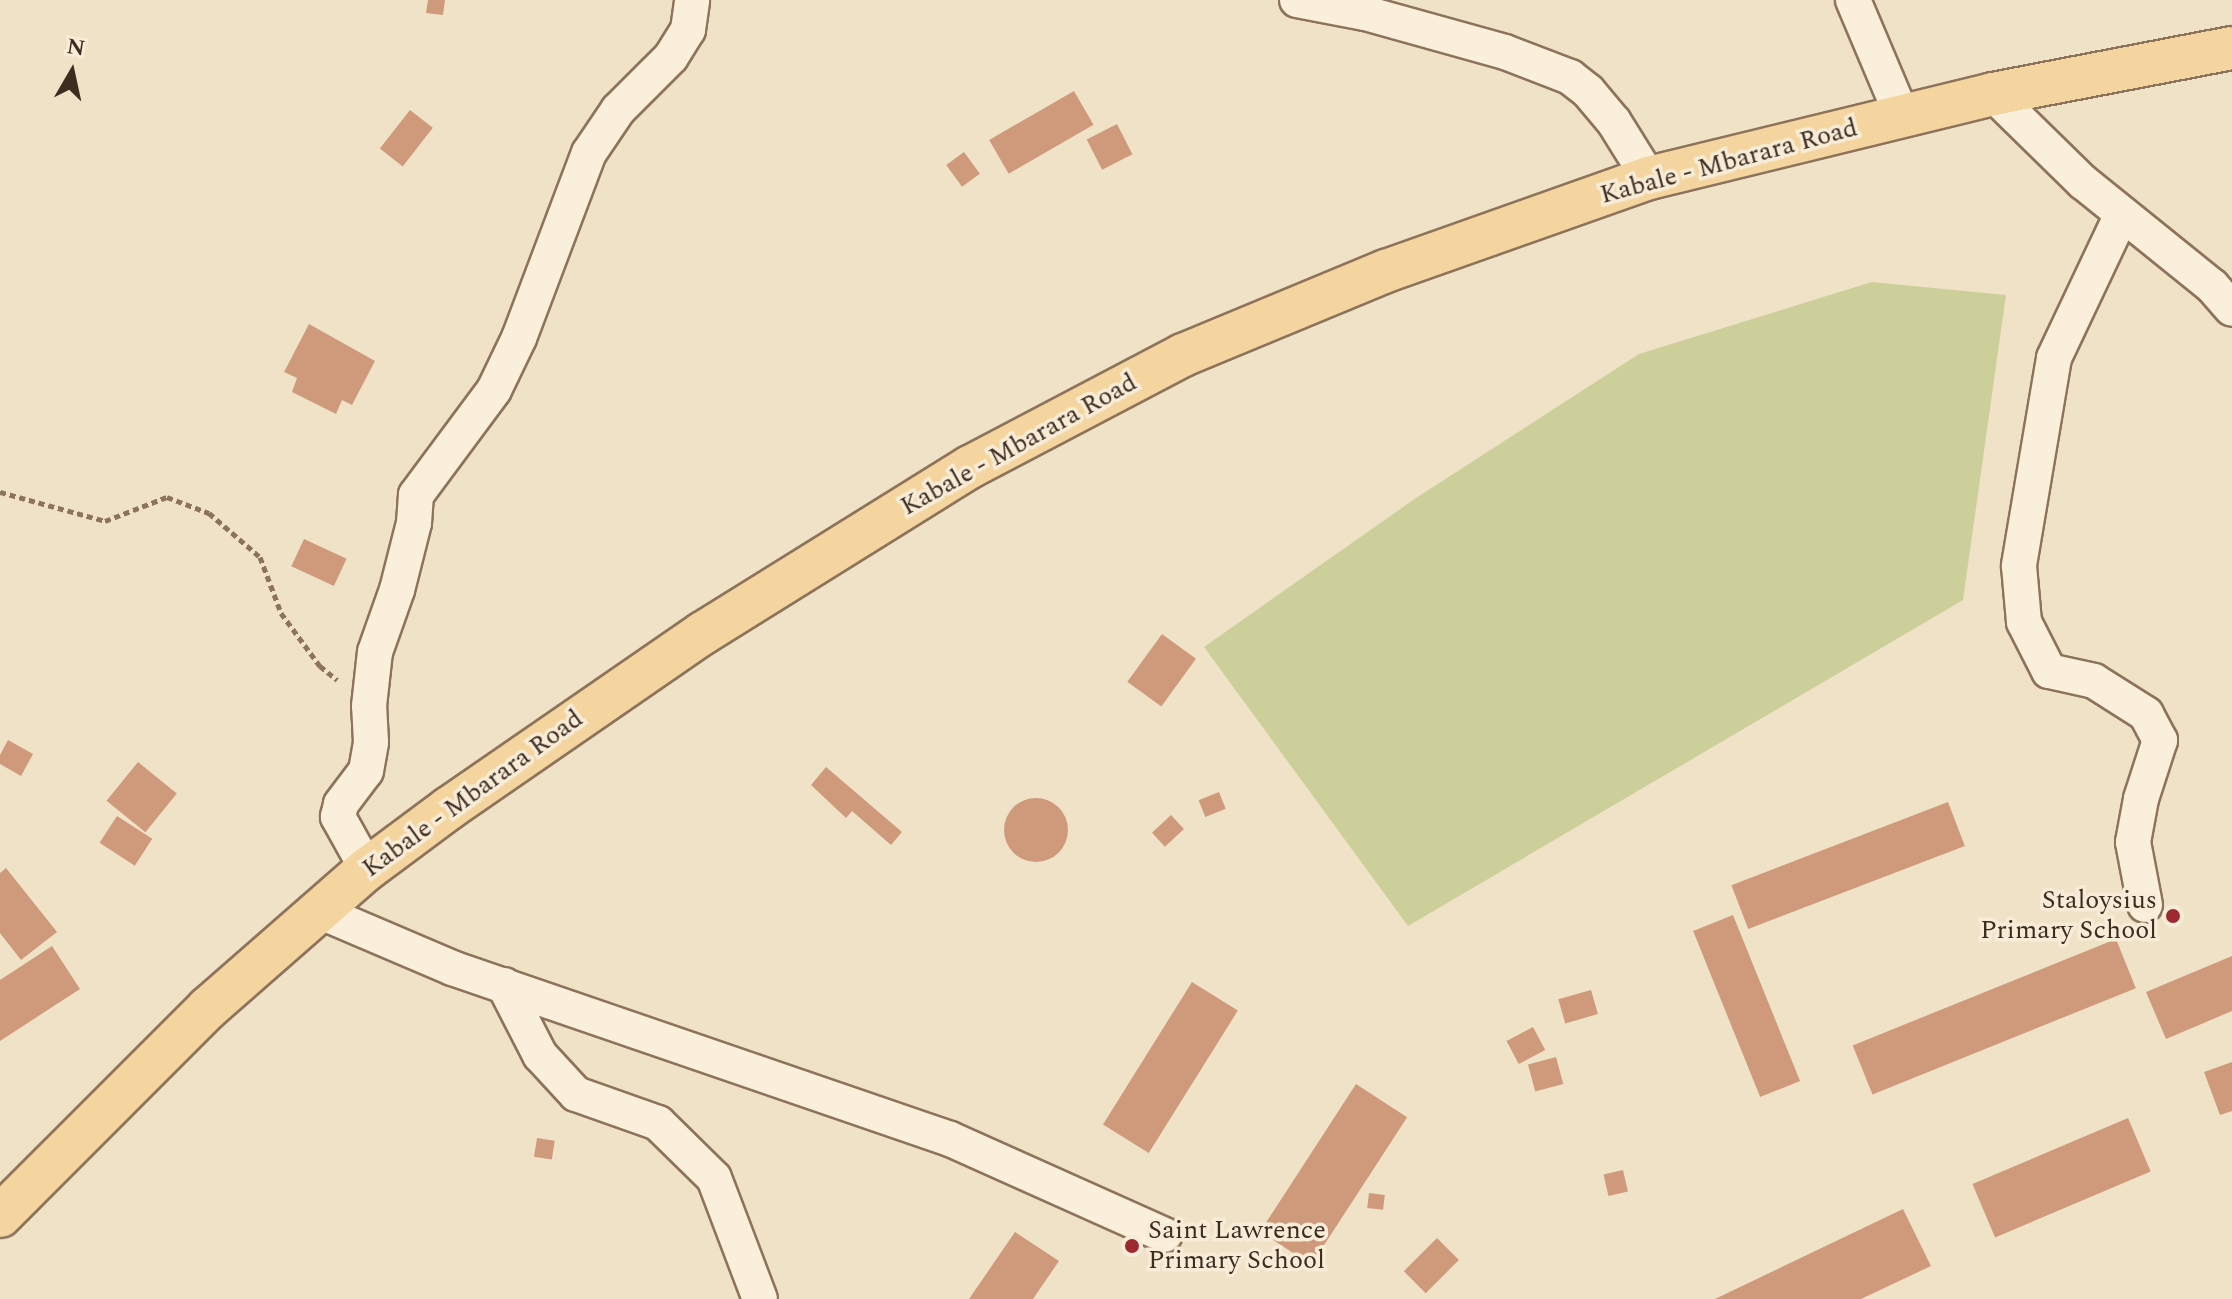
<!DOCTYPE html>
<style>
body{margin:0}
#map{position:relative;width:2232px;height:1299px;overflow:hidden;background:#f0e2c7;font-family:Spectral,serif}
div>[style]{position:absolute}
.green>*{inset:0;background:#cccf9a}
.building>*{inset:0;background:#cf9a7c;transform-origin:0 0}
.round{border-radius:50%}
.path>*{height:5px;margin-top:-2.5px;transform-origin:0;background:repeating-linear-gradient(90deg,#8d735b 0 6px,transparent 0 10px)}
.roads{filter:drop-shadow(2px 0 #8d735b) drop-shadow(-2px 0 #8d735b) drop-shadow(0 2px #8d735b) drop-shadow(0 -2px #8d735b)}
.minor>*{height:34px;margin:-17px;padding:0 17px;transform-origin:17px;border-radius:17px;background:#faefdb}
.major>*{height:42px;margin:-21px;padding:0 21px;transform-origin:21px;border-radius:21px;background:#f4d59f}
.dots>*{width:22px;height:22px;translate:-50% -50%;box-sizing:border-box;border:4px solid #f7ecd7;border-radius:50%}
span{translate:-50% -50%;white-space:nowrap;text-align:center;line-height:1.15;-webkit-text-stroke:7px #f7ecd7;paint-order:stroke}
.street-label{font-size:26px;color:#3d2c20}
.poi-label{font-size:26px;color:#3d2c20}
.right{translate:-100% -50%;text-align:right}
.left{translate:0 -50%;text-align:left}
.north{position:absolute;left:32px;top:32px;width:80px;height:80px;-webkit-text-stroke:6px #f7ecd7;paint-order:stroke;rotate:9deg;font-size:22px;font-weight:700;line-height:32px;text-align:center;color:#3d2c20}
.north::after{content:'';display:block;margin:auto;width:28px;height:36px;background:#3d2c20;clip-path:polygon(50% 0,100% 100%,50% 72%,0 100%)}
</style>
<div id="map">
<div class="green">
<div style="clip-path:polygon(1872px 282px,2006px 295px,1963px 600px,1408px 926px,1204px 647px,1416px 498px,1639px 354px)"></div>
</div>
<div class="building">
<div style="clip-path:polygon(428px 0,445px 0,443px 15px,426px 13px)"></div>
<div style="left:1074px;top:91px;width:39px;height:98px;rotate:60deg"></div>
<div style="left:410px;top:110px;width:29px;height:49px;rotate:38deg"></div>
<div style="left:1117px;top:124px;width:34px;height:34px;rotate:63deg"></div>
<div style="left:964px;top:152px;width:27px;height:22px;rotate:54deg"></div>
<div style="clip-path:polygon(309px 324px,375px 361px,352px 405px,342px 400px,336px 414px,292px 392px,297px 378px,284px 372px)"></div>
<div style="left:304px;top:539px;width:47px;height:30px;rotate:25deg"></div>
<div style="left:1162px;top:634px;width:42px;height:59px;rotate:36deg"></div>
<div style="clip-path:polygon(8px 740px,33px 754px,21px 776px,0 764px,0 755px)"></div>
<div style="left:138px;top:762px;width:50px;height:50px;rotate:39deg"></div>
<div style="clip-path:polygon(826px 767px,902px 832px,891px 845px,852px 811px,846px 818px,811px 785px)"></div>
<div style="left:1219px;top:792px;width:18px;height:22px;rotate:68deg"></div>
<div class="round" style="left:1004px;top:798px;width:64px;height:64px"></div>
<div style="left:1948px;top:802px;width:47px;height:232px;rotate:69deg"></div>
<div style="left:1171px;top:815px;width:19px;height:26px;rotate:47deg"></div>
<div style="left:117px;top:816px;width:42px;height:32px;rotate:33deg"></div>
<div style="clip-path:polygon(6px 868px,57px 932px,21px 960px,0 933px,0 873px)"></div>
<div style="left:1733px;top:915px;width:179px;height:43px;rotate:68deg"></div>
<div style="left:2116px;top:939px;width:53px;height:284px;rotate:68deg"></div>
<div style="clip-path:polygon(52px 946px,80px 989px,0 1041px,0 980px)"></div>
<div style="clip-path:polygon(2232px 956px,2232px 1011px,2166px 1039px,2146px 992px)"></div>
<div style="left:1192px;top:982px;width:54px;height:168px;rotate:32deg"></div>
<div style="left:1591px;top:990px;width:25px;height:34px;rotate:74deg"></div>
<div style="left:1533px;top:1027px;width:26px;height:30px;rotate:62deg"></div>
<div style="left:1556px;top:1057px;width:28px;height:29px;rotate:75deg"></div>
<div style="clip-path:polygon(2232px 1062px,2232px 1111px,2220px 1115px,2204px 1072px)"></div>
<div style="left:1356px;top:1084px;width:61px;height:176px;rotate:33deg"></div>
<div style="left:2128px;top:1118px;width:58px;height:169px;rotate:67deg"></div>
<div style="left:537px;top:1138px;width:18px;height:19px;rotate:9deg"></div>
<div style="left:1623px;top:1170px;width:22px;height:20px;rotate:77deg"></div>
<div style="left:1369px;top:1193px;width:16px;height:15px;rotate:7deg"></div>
<div style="clip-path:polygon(1903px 1209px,1931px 1266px,1861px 1299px,1715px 1299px)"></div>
<div style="clip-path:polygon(1015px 1232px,1059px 1261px,1033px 1299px,969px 1299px)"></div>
<div style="left:1437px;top:1238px;width:31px;height:47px;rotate:45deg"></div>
</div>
<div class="path">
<div style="left:0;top:492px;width:109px;rotate:15.4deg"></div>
<div style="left:105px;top:521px;width:66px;rotate:-21.2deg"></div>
<div style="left:167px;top:497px;width:45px;rotate:20.9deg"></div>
<div style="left:209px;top:513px;width:67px;rotate:40.8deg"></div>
<div style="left:260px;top:557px;width:60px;rotate:69.4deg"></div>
<div style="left:281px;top:613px;width:66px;rotate:53.7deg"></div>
<div style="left:320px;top:666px;width:22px;rotate:39deg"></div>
</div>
<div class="roads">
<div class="minor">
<div style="left:1297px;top:0;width:69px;rotate:10.8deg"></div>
<div style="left:1365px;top:13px;width:145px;rotate:15.6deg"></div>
<div style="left:1505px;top:52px;width:70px;rotate:21deg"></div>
<div style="left:1570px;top:77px;width:23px;rotate:38deg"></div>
<div style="left:1588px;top:91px;width:40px;rotate:50deg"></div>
<div style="left:1614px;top:122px;width:66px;rotate:58deg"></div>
<div style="left:1853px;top:0;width:126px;rotate:67.1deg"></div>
<div style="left:1993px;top:94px;width:126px;rotate:44.4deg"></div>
<div style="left:2083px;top:182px;width:166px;rotate:38.9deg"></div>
<div style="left:2212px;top:286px;width:30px;rotate:49deg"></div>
<div style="left:2122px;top:214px;width:159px;rotate:115.3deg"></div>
<div style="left:2054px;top:358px;width:211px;rotate:99.6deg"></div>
<div style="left:2019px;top:566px;width:56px;rotate:84.9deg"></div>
<div style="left:2024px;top:622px;width:55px;rotate:63deg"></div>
<div style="left:2049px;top:671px;width:46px;rotate:12.5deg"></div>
<div style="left:2094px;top:681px;width:62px;rotate:32.4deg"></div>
<div style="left:2146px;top:714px;width:30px;rotate:62deg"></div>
<div style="left:2160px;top:740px;width:62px;rotate:107.9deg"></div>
<div style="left:2141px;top:799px;width:44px;rotate:100.5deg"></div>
<div style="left:2133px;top:842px;width:64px;rotate:79.2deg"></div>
<div style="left:367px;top:869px;width:60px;rotate:-119.1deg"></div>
<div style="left:338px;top:817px;width:13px;rotate:-77deg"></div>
<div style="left:341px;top:804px;width:41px;rotate:-52.9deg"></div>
<div style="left:366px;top:771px;width:29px;rotate:-80deg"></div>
<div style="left:371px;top:742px;width:36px;rotate:-93deg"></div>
<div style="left:369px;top:706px;width:54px;rotate:-83.7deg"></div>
<div style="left:375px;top:652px;width:66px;rotate:-70.5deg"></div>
<div style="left:397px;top:590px;width:69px;rotate:-75.8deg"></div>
<div style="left:414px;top:523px;width:28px;rotate:-86deg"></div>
<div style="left:416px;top:495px;width:131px;rotate:-53.4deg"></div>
<div style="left:494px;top:390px;width:58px;rotate:-64.3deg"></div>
<div style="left:519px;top:338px;width:198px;rotate:-69.3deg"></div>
<div style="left:589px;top:153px;width:52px;rotate:-56deg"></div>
<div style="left:618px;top:110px;width:75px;rotate:-45deg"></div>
<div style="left:671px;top:57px;width:32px;rotate:-58deg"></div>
<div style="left:688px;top:30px;width:30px;rotate:-82deg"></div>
<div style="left:321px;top:912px;width:142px;rotate:23.1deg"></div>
<div style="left:452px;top:968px;width:527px;rotate:18.95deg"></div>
<div style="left:950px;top:1139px;width:235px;rotate:24.1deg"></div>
<div style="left:504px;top:985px;width:79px;rotate:62.8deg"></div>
<div style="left:540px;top:1055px;width:53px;rotate:47.3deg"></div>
<div style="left:576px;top:1094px;width:87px;rotate:19.5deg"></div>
<div style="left:658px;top:1123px;width:78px;rotate:44.5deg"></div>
<div style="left:714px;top:1178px;width:129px;rotate:69.2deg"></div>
</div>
<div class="major">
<div style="left:0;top:1216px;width:294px;rotate:-45deg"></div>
<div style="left:208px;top:1008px;width:211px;rotate:-41.2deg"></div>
<div style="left:367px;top:869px;width:102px;rotate:-36.6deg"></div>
<div style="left:449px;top:808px;width:308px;rotate:-34.6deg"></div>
<div style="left:703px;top:633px;width:314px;rotate:-31.9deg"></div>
<div style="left:970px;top:467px;width:241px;rotate:-27.7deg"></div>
<div style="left:1183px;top:355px;width:220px;rotate:-22.5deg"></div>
<div style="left:1386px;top:271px;width:279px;rotate:-19.5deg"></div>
<div style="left:1649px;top:178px;width:354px;rotate:-13.7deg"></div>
<div style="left:1993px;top:94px;width:243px;rotate:-10.9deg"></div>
</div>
</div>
<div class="dots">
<div style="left:2173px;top:916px;background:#9e2930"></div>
<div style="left:1132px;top:1246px;background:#9e2930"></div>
</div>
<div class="street-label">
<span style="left:1729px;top:162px;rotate:-15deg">Kabale - Mbarara Road</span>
<span style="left:1019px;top:445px;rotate:-29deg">Kabale - Mbarara Road</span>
<span style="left:473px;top:794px;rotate:-36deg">Kabale - Mbarara Road</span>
</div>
<div class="poi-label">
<span class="right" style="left:2157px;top:916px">Staloysius<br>Primary School</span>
<span class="left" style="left:1148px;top:1246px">Saint Lawrence<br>Primary School</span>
</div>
<div class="north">N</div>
</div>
